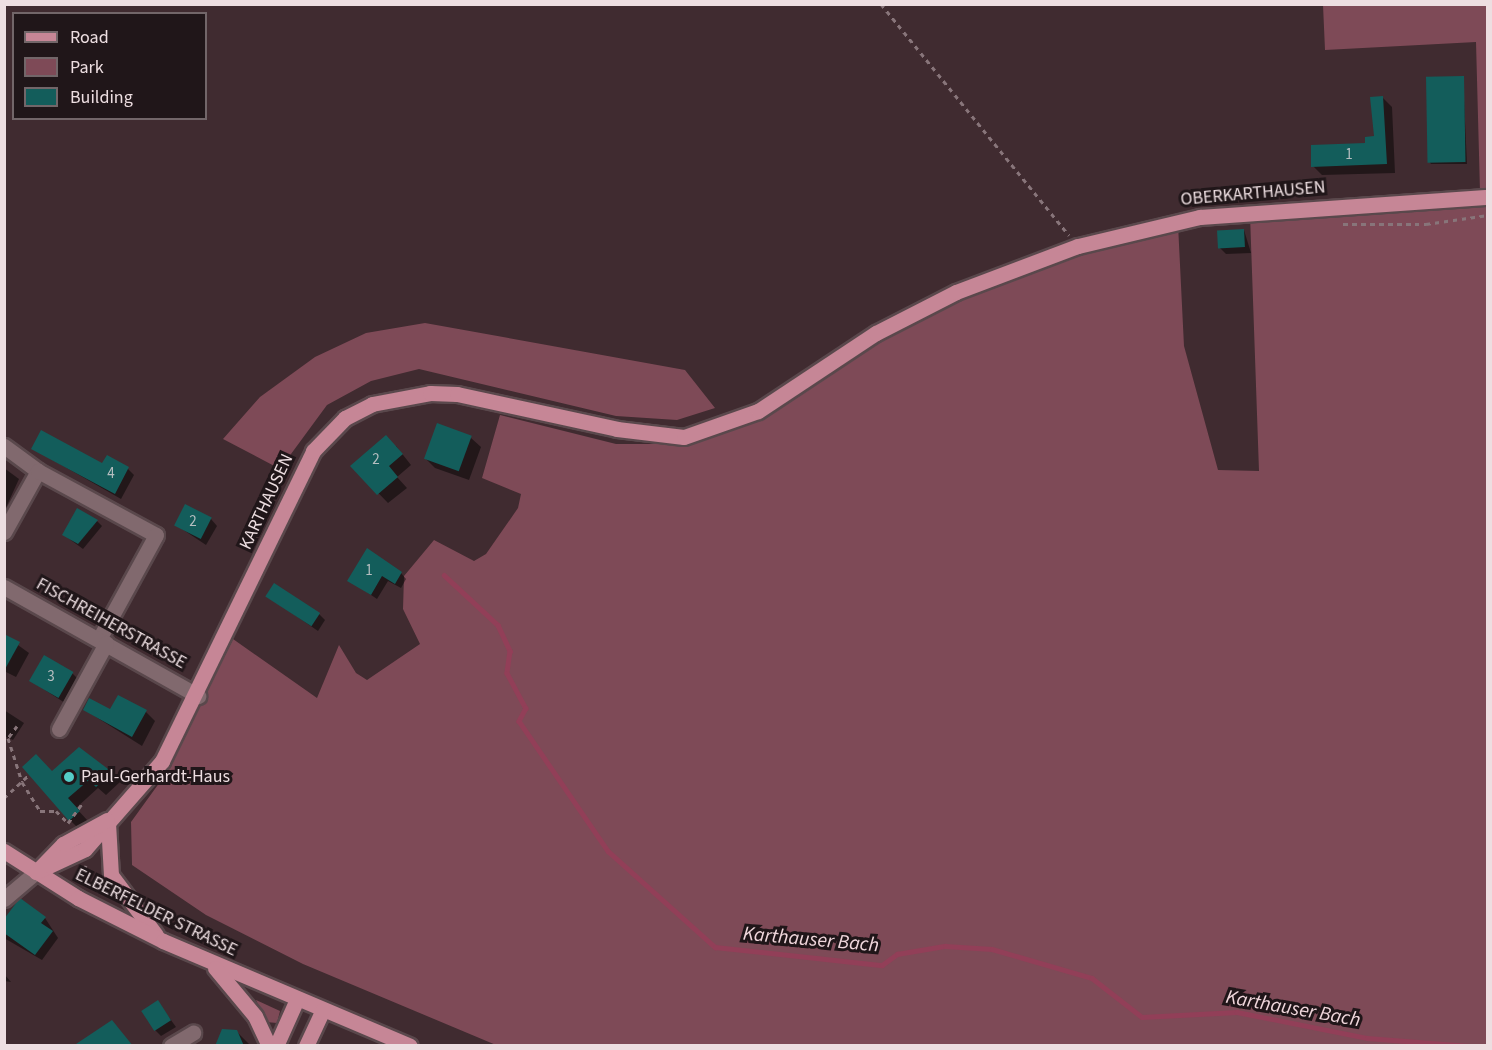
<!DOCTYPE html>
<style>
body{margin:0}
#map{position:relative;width:1492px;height:1050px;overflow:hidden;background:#402b30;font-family:"Source Sans 3",sans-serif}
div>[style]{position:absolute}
.green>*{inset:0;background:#7e4a57}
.shadow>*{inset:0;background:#0007}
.stream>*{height:4.5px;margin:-2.25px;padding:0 2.25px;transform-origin:2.25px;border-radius:2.25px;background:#923f58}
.building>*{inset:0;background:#135d5b;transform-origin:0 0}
.path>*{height:3px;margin-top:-1.5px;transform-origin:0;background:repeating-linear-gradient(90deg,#88757a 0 4.5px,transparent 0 9px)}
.roads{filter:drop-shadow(2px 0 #5a484c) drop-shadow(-2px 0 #5a484c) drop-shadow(0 2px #5a484c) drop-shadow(0 -2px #5a484c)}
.minor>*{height:15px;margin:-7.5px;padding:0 7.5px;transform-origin:7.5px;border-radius:7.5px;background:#81696e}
.major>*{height:15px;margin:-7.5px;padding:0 7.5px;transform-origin:7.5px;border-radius:7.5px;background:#c68696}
.dots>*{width:16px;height:16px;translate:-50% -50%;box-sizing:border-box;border:3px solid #201619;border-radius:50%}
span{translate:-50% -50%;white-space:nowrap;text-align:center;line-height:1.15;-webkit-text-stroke:6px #201619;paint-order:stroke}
.number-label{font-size:15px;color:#b6bec0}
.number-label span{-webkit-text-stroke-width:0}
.street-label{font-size:18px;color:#eddee1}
.poi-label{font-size:18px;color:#eddee1}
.left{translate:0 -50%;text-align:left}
.water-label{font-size:20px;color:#f0d7dc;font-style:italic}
.frame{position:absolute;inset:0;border:6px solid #eddee1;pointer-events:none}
.legend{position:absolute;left:12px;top:12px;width:195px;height:108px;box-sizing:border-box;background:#201619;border:2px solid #726669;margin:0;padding:8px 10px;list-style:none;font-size:18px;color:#eddee1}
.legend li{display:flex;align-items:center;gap:12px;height:30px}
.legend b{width:30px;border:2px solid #726669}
</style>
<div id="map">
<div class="green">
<div style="clip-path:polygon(1323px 5px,1487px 5px,1487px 190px,1480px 192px,1476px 42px,1325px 50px)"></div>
<div style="clip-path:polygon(1487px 194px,1487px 1045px,496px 1045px,303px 964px,206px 915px,132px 865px,131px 822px,165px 775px,233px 639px,317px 698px,339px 645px,356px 673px,367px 680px,420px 644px,403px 609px,404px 576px,434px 540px,474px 561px,486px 554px,518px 508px,521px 494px,482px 478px,500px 415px,616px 444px,658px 444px,716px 433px,878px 336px,1029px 266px,1178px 224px,1184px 346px,1218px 470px,1259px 471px,1250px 215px)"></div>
<div style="clip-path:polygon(425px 323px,685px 370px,715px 408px,677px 420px,616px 416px,419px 369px,371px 381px,327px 405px,280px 469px,223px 439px,260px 397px,315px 357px,366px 333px)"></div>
<div style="clip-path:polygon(256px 1000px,280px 1011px,277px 1023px,266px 1022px)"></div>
</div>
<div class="shadow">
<div style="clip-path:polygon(1463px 78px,1467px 164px,1431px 164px,1429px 161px)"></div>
<div style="clip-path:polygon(1383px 98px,1392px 107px,1395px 173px,1322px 175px,1313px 166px,1376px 138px)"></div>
<div style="clip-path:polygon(1244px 230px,1251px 253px,1226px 254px,1220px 248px)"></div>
<div style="clip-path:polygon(471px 438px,481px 447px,469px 480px,435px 468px,425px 458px)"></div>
<div style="clip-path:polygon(396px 446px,411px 465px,397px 477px,407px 488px,388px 503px,352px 466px)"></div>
<div style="clip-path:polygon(32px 448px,128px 469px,134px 475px,121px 499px)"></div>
<div style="clip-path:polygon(4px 468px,19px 479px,4px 512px)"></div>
<div style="clip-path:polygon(211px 519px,217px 526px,206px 545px,176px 525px)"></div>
<div style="clip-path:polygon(97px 521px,102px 526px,83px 549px,64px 535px)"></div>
<div style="clip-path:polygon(401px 573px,406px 579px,401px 588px,388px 581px,377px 599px,349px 580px)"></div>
<div style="clip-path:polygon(267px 596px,319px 614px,325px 620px,318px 631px)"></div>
<div style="clip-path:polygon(4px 635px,29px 653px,16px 677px,4px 671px)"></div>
<div style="clip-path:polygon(72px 673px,78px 679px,65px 703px,31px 681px)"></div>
<div style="clip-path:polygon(4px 710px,24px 723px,13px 740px,4px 736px)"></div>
<div style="clip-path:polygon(85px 710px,146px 712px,155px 721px,142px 746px)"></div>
<div style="clip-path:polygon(79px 749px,120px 782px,106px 795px,98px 788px,76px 808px,88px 821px,79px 829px,70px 820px,52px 772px)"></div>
<div style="clip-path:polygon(45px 918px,58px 938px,42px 960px,4px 938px,4px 926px)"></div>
<div style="clip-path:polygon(4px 974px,11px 982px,4px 981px)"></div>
<div style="clip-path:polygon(158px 1002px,176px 1027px,161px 1036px,155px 1030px)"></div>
<div style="clip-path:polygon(237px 1032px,251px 1046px,217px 1046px)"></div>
</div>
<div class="stream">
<div style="left:444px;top:575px;width:74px;rotate:42.8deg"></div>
<div style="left:498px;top:625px;width:29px;rotate:65deg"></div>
<div style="left:510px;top:651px;width:22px;rotate:98deg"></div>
<div style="left:507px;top:673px;width:40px;rotate:62deg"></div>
<div style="left:526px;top:708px;width:15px;rotate:118deg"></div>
<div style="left:519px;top:721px;width:158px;rotate:55.6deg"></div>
<div style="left:608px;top:851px;width:144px;rotate:41.9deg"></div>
<div style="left:715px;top:947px;width:168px;rotate:6.2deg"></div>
<div style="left:882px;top:965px;width:19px;rotate:-36deg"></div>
<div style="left:897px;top:954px;width:49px;rotate:-9.5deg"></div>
<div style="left:945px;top:946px;width:47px;rotate:3.7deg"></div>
<div style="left:992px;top:949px;width:104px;rotate:16.2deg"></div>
<div style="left:1092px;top:978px;width:63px;rotate:38deg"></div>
<div style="left:1142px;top:1017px;width:95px;rotate:-3deg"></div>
<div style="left:1237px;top:1012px;width:133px;rotate:11.3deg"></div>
<div style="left:1367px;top:1038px;width:102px;rotate:4.5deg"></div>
</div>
<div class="building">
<div style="left:1464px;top:76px;width:86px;height:38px;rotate:89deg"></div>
<div style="clip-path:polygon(1383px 96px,1387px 164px,1311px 167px,1311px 145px,1365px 143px,1365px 137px,1374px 136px,1370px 97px)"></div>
<div style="left:1244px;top:229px;width:18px;height:27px;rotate:87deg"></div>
<div style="left:437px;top:423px;width:37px;height:38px;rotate:20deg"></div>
<div style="clip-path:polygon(41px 430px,102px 463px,107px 455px,129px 467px,115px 494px,31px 449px)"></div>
<div style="clip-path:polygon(386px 435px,403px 454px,389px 466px,398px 477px,377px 495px,350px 466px)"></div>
<div style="left:185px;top:504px;width:30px;height:24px;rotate:27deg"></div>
<div style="clip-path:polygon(77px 508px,98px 520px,78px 544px,62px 535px)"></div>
<div style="clip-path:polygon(367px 548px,402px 572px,395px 584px,382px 576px,371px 595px,347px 581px)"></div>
<div style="left:274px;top:583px;width:55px;height:16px;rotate:33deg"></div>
<div style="clip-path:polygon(4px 634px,20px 642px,4px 671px)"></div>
<div style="left:44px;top:655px;width:34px;height:30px;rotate:30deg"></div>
<div style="clip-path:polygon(118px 695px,147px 710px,132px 737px,83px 710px,89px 698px,110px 709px)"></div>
<div style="clip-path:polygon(79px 747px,112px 772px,96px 787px,89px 780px,68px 798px,80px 811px,69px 821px,22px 767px,36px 754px,52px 771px)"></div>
<div style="clip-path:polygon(20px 898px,46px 917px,41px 923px,53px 931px,35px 955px,4px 933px,4px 919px)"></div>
<div style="left:158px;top:1000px;width:24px;height:20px;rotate:57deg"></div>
<div style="clip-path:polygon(112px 1020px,133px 1046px,73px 1046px)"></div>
<div style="clip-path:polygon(222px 1029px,237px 1030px,244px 1046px,215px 1046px)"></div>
</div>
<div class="path">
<div style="left:881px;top:4px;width:298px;rotate:50.9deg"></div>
<div style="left:1343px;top:224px;width:83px"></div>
<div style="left:1426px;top:224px;width:63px;rotate:-8.3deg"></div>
<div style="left:17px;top:726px;width:15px;rotate:127deg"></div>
<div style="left:8px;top:738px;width:46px;rotate:72.3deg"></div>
<div style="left:22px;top:782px;width:34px;rotate:58deg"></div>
<div style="left:40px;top:811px;width:16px"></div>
<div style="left:56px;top:811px;width:17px;rotate:45deg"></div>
<div style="left:68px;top:823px;width:24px;rotate:-54deg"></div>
<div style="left:4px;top:798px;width:34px;rotate:-43deg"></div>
<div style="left:83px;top:876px;width:11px;rotate:-75deg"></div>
</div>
<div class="roads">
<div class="minor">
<div style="left:4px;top:446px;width:42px;rotate:36.3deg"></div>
<div style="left:4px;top:532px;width:70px;rotate:-60.9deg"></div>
<div style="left:38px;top:471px;width:134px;rotate:28.5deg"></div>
<div style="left:156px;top:535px;width:119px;rotate:118.7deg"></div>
<div style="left:4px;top:587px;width:223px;rotate:29.3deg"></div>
<div style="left:59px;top:729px;width:98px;rotate:-61.3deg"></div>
<div style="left:4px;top:899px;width:42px;rotate:-40.2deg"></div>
<div style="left:171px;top:1046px;width:26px;rotate:-31deg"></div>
</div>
<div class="major">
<div style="left:108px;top:823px;width:52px;rotate:86.7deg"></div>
<div style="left:111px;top:875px;width:75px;rotate:53.1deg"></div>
<div style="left:4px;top:851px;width:88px;rotate:32.4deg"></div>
<div style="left:78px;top:898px;width:95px;rotate:26.8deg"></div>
<div style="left:163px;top:941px;width:268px;rotate:23deg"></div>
<div style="left:36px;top:872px;width:54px;rotate:-25.1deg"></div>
<div style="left:85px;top:849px;width:117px;rotate:-48.8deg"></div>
<div style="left:162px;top:761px;width:345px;rotate:-64deg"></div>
<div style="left:313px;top:451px;width:46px;rotate:-45.9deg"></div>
<div style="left:345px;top:418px;width:30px;rotate:-27deg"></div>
<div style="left:372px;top:404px;width:59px;rotate:-10.7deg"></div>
<div style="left:430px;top:393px;width:27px;rotate:2deg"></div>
<div style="left:457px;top:394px;width:164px;rotate:12.3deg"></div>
<div style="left:617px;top:429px;width:67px;rotate:6.8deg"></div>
<div style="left:684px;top:437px;width:78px;rotate:-19.4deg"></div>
<div style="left:758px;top:411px;width:141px;rotate:-33.5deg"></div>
<div style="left:876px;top:333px;width:90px;rotate:-27.1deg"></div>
<div style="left:956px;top:292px;width:130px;rotate:-20.7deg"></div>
<div style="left:1078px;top:246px;width:125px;rotate:-13.4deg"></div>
<div style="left:1200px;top:217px;width:289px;rotate:-4deg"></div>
<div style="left:36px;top:872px;width:39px;rotate:-46deg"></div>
<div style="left:63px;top:844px;width:50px;rotate:-28.6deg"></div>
<div style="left:215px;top:968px;width:62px;rotate:50.2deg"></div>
<div style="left:255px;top:1016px;width:33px;rotate:65deg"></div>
<div style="left:276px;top:1046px;width:51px;rotate:-65.9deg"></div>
<div style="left:306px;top:1046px;width:40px;rotate:-65deg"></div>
</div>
</div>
<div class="dots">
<div style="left:69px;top:777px;background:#54cdc8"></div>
</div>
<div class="number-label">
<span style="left:1349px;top:155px">1</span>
<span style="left:376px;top:460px">2</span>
<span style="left:111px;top:474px">4</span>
<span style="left:193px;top:522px">2</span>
<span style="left:369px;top:571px">1</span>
<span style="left:51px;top:677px">3</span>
</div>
<div class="street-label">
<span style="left:1253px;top:194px;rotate:-5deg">OBERKARTHAUSEN</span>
<span style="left:267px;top:502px;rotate:-65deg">KARTHAUSEN</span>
<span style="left:111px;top:624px;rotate:29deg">FISCHREIHERSTRASSE</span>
<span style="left:156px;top:913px;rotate:26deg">ELBERFELDER STRASSE</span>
</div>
<div class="poi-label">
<span class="left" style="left:81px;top:777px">Paul-Gerhardt-Haus</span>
</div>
<div class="water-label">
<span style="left:811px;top:940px;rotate:5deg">Karthauser Bach</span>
<span style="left:1293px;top:1009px;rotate:10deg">Karthauser Bach</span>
</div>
<div class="frame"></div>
<ul class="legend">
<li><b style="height:8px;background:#c68696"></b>Road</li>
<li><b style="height:16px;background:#7e4a57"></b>Park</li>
<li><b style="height:16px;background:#135d5b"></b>Building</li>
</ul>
</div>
